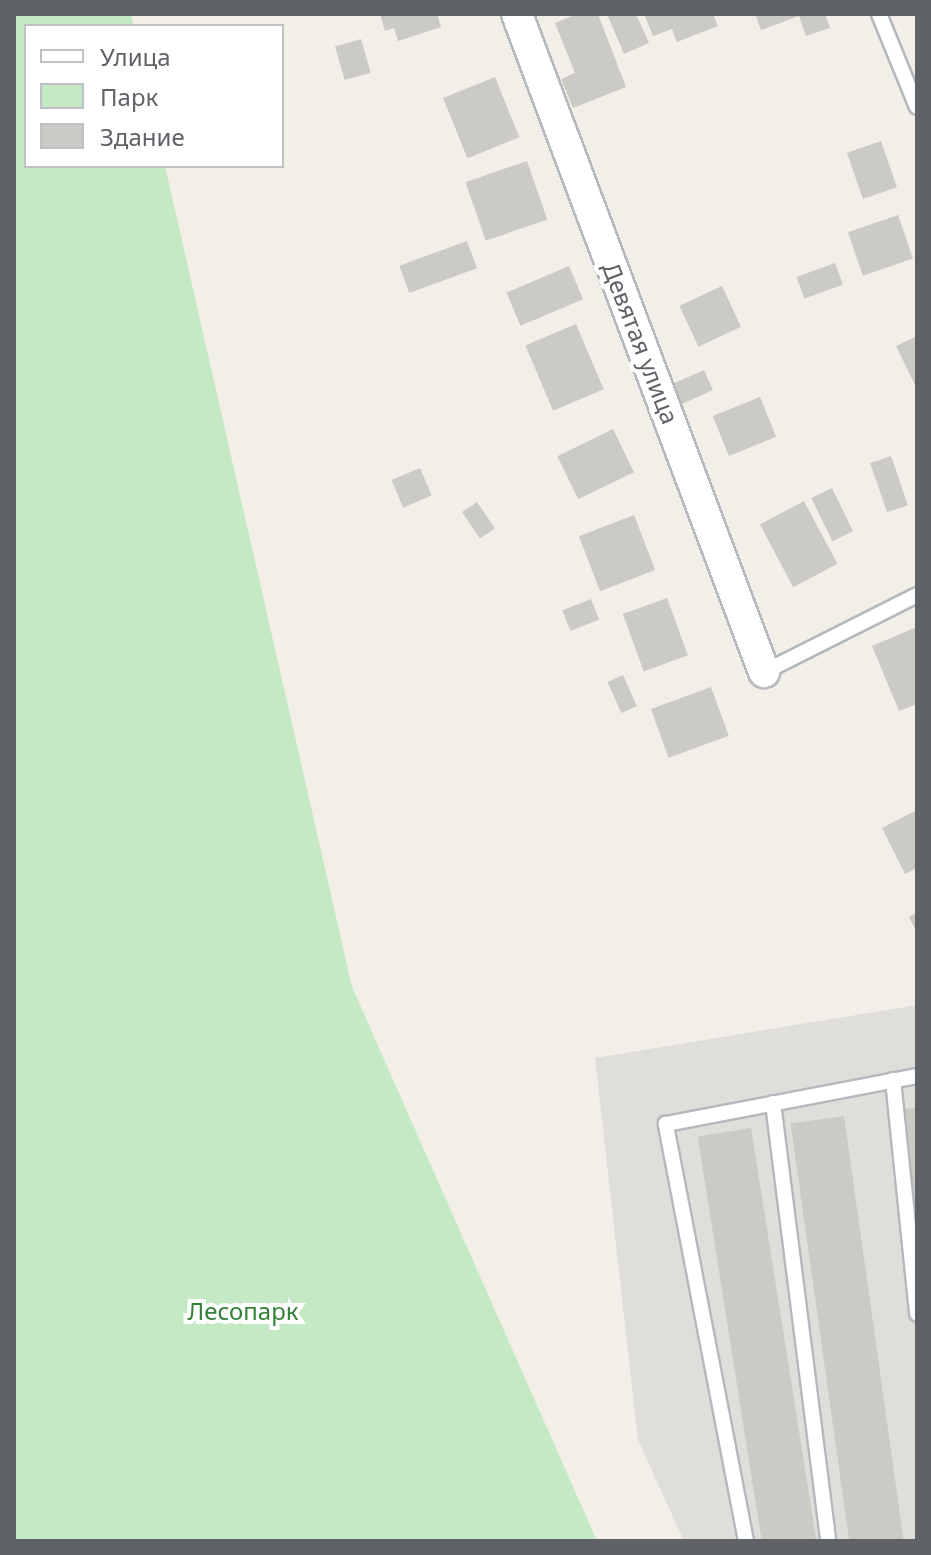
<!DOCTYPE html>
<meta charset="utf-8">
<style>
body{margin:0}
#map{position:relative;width:931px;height:1555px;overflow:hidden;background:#f1efe8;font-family:"Noto Sans",sans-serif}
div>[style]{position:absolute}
.industrial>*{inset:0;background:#e0deda}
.green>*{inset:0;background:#c5e8c5}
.building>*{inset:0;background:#cccac5;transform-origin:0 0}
.roads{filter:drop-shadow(2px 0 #b5b8bc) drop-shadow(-2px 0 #b5b8bc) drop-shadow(0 2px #b5b8bc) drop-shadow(0 -2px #b5b8bc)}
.lane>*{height:14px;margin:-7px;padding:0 7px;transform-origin:7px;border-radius:7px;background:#fff}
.street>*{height:30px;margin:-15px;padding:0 15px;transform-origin:15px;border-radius:15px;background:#fff}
span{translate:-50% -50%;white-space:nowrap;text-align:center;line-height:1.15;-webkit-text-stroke:8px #fff;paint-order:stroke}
.street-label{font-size:24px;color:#5f6368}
.park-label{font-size:24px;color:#348238}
.frame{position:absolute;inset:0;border:16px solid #5f6368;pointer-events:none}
.legend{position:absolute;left:24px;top:24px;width:260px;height:144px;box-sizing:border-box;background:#fff;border:2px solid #bfc1c3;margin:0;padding:10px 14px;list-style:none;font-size:24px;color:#5f6368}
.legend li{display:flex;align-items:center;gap:16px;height:40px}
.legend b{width:40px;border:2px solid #bfc1c3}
</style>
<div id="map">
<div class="industrial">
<div style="clip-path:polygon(917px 1005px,917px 1541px,684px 1541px,638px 1440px,595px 1058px)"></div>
</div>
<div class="green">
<div style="clip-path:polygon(14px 14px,131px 14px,134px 26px,26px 26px,26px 166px,165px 166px,352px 987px,597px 1541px,14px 1541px)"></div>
</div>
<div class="building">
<div style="clip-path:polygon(380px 14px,437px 14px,441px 27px,398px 41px,394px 28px,385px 31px)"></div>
<div style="clip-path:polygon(577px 14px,598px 14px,626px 87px,573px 108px,561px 79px,575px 73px,555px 23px)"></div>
<div style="clip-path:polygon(607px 14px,636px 14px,649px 43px,624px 54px)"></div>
<div style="clip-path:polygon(644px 14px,713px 14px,718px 26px,677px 42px,672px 29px,653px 36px)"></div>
<div style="clip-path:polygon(755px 14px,825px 14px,830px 28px,806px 36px,799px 16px,761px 30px)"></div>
<div style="left:361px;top:39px;width:35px;height:27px;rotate:74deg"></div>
<div style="left:495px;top:77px;width:65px;height:56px;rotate:68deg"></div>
<div style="left:881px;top:141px;width:49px;height:36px;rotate:71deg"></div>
<div style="left:527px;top:161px;width:62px;height:65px;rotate:71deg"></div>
<div style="left:898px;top:215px;width:46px;height:53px;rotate:71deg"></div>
<div style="left:467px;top:241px;width:29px;height:72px;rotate:70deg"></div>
<div style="left:835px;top:263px;width:23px;height:41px;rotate:70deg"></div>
<div style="left:569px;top:266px;width:36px;height:68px;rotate:67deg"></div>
<div style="left:722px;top:286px;width:45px;height:47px;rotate:65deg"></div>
<div style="left:576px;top:324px;width:71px;height:55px;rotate:67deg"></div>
<div style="clip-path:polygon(917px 336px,917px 389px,896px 346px)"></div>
<div style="left:704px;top:370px;width:22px;height:37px;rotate:66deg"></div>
<div style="left:760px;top:397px;width:43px;height:51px;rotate:68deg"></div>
<div style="left:613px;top:429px;width:48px;height:62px;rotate:64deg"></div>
<div style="left:891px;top:456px;width:52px;height:22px;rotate:71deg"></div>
<div style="left:420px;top:468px;width:30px;height:31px;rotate:67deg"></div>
<div style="left:832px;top:488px;width:48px;height:23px;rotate:64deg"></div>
<div style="left:804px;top:501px;width:71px;height:50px;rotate:62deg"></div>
<div style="left:477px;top:502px;width:32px;height:18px;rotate:56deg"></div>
<div style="left:634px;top:515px;width:59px;height:59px;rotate:69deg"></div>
<div style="left:667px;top:598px;width:61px;height:47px;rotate:70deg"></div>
<div style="left:591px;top:599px;width:22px;height:31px;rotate:68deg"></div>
<div style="clip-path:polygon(917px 627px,917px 704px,899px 711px,872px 646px)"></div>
<div style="left:623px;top:675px;width:34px;height:17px;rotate:66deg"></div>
<div style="left:711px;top:687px;width:52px;height:64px;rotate:70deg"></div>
<div style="clip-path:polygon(917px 810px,917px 868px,905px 874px,882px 828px)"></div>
<div style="clip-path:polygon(917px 912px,917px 933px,909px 917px)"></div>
<div style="clip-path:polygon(917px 1108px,917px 1218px,915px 1218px,903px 1109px)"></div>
<div style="left:844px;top:1116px;width:429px;height:54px;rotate:82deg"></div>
<div style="left:751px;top:1128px;width:418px;height:54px;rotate:81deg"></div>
</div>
<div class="roads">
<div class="lane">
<div style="left:879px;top:14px;width:100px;rotate:67.8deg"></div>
<div style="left:764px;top:672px;width:171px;rotate:-26.7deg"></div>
<div style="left:893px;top:1080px;width:235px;rotate:84.1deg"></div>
<div style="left:773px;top:1103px;width:441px;rotate:82.8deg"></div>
<div style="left:746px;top:1541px;width:425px;rotate:-100.9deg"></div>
<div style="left:666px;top:1124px;width:256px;rotate:-10.8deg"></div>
</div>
<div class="street">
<div style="left:517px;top:14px;width:703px;rotate:69.42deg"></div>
</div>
</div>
<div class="street-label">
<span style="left:641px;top:343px;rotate:69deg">Девятая улица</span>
</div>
<div class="park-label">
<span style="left:243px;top:1311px">Лесопарк</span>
</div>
<div class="frame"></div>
<ul class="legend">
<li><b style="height:10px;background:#fff"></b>Улица</li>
<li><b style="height:22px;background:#c5e8c5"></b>Парк</li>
<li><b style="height:22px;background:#cccac5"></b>Здание</li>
</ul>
</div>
